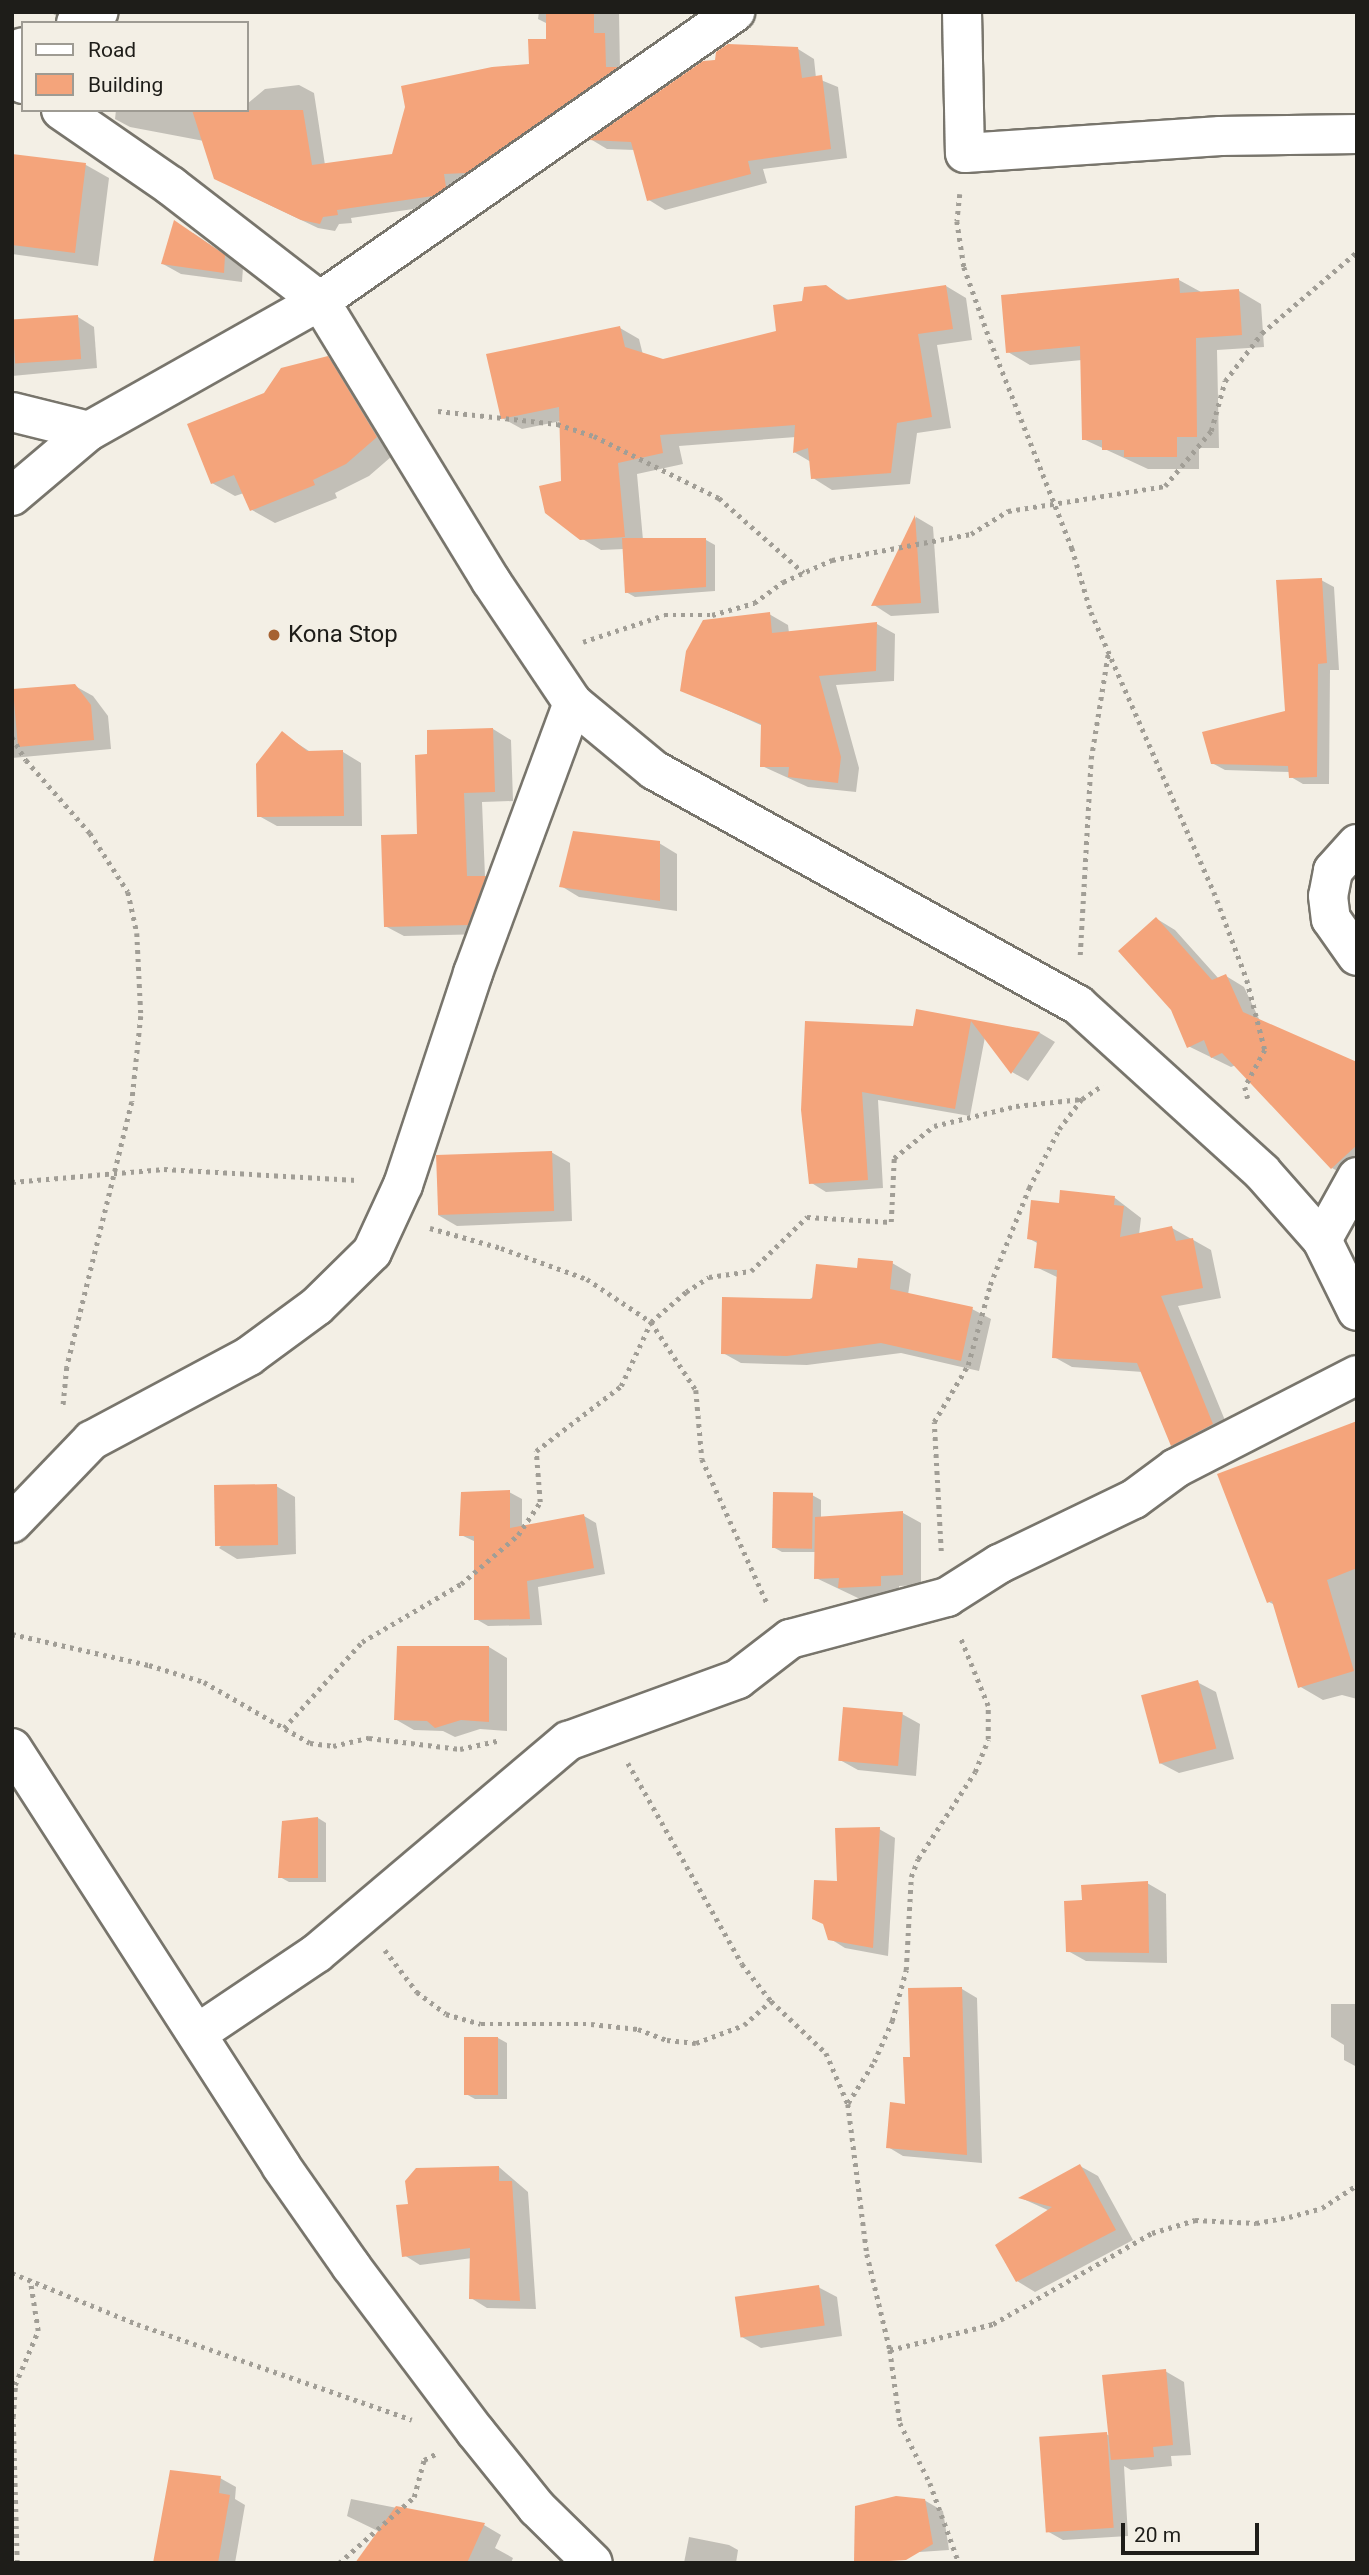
<!DOCTYPE html>
<style>
body{margin:0}
#map{position:relative;width:1369px;height:2575px;overflow:hidden;background:#f3efe5;font-family:Roboto,sans-serif}
div>[style]{position:absolute}
.shadow>*{inset:0;background:#0003}
.building>*{inset:0;background:#f4a47b;transform-origin:0 0}
.path>*{height:4.5px;margin-top:-2.25px;transform-origin:0;background:repeating-linear-gradient(90deg,#a19e96 0 3.5px,transparent 0 8.5px)}
.roads{filter:drop-shadow(2px 0 #78756c) drop-shadow(-2px 0 #78756c) drop-shadow(0 2px #78756c) drop-shadow(0 -2px #78756c)}
.street>*{height:38px;margin:-19px;padding:0 19px;transform-origin:19px;border-radius:19px;background:#fff}
.dots>*{width:19px;height:19px;translate:-50% -50%;box-sizing:border-box;border:4px solid #f3efe5;border-radius:50%}
span{translate:-50% -50%;white-space:nowrap;text-align:center;line-height:1.15;-webkit-text-stroke:5px #f3efe5;paint-order:stroke}
.poi-label{font-size:24px;color:#1e1d19}
.left{translate:0 -50%;text-align:left}
.frame{position:absolute;inset:0;border:14px solid #1e1d19;pointer-events:none}
.legend{position:absolute;left:21px;top:21px;width:228px;height:91px;box-sizing:border-box;background:#f3efe5;border:2px solid #9e9b93;margin:0;padding:9px 12px;list-style:none;font-size:21px;color:#1e1d19}
.legend li{display:flex;align-items:center;gap:14px;height:35px}
.legend b{width:35px;border:2px solid #9e9b93}
.scale{position:absolute;left:1121px;top:2523px;width:138px;height:32px;box-sizing:border-box;border:4px solid #1e1d19;border-top:0;padding-left:9px;font-size:21px;line-height:24px;white-space:nowrap;color:#1e1d19;-webkit-text-stroke:5px #f3efe5;paint-order:stroke}
</style>
<div id="map">
<div class="shadow">
<div style="clip-path:polygon(50px 12px,95px 12px,68px 23px)"></div>
<div style="clip-path:polygon(539px 12px,619px 12px,620px 70px,448px 204px,351px 218px,352px 223px,339px 224px,335px 231px,318px 228px,232px 187px,204px 141px,130px 127px,115px 119px,116px 110px,247px 110px,247px 104px,265px 89px,299px 85px,314px 93px,325px 165px,393px 155px,530px 66px,548px 40px,548px 24px,538px 19px)"></div>
<div style="clip-path:polygon(798px 49px,814px 59px,816px 78px,838px 87px,847px 158px,763px 169px,767px 183px,665px 210px,649px 200px,635px 150px,607px 149px,592px 140px,704px 62px)"></div>
<div style="clip-path:polygon(12px 155px,86px 165px,109px 178px,98px 266px,12px 254px)"></div>
<div style="clip-path:polygon(193px 233px,243px 267px,242px 282px,181px 274px,163px 264px)"></div>
<div style="clip-path:polygon(1179px 280px,1201px 292px,1239px 291px,1261px 304px,1264px 347px,1217px 350px,1219px 448px,1199px 448px,1199px 469px,1148px 469px,1083px 439px,1082px 360px,1030px 365px,1008px 352px)"></div>
<div style="clip-path:polygon(825px 286px,850px 301px,946px 286px,966px 298px,972px 340px,937px 345px,951px 428px,917px 433px,910px 484px,832px 490px,813px 478px,811px 462px,794px 452px,796px 437px,679px 446px,683px 464px,637px 474px,643px 540px,706px 540px,715px 545px,715px 591px,635px 597px,626px 592px,624px 549px,601px 550px,581px 538px,563px 483px,561px 421px,522px 429px,502px 418px,620px 328px,639px 339px,643px 355px,663px 361px,778px 332px,803px 302px)"></div>
<div style="clip-path:polygon(78px 317px,94px 327px,97px 368px,12px 376px,12px 321px)"></div>
<div style="clip-path:polygon(327px 358px,351px 371px,399px 450px,369px 476px,335px 493px,337px 498px,275px 523px,252px 510px,244px 493px,235px 496px,212px 483px,265px 395px)"></div>
<div style="clip-path:polygon(916px 517px,933px 527px,939px 613px,891px 616px,874px 605px)"></div>
<div style="clip-path:polygon(1321px 580px,1334px 587px,1339px 670px,1330px 670px,1329px 784px,1303px 784px,1291px 777px,1290px 772px,1225px 770px,1212px 763px,1286px 712px)"></div>
<div style="clip-path:polygon(769px 614px,788px 625px,789px 633px,877px 624px,895px 634px,894px 681px,836px 685px,859px 768px,856px 792px,808px 787px,762px 766px,763px 726px,682px 690px)"></div>
<div style="clip-path:polygon(75px 686px,93px 696px,108px 716px,111px 749px,12px 758px,12px 691px)"></div>
<div style="clip-path:polygon(493px 729px,511px 740px,513px 801px,482px 802px,485px 877px,503px 888px,486px 934px,404px 936px,385px 926px,418px 836px,429px 756px)"></div>
<div style="clip-path:polygon(283px 734px,312px 753px,343px 752px,361px 763px,362px 826px,277px 826px,259px 816px)"></div>
<div style="clip-path:polygon(659px 843px,677px 854px,677px 911px,579px 897px,561px 886px)"></div>
<div style="clip-path:polygon(1157px 919px,1175px 930px,1219px 979px,1226px 976px,1244px 987px,1260px 1021px,1357px 1064px,1357px 1172px,1350px 1178px,1332px 1168px,1236px 1065px,1231px 1067px,1188px 1046px)"></div>
<div style="clip-path:polygon(917px 1011px,1040px 1033px,1055px 1042px,1028px 1081px,1012px 1072px,985px 1037px,970px 1116px,878px 1100px,883px 1188px,826px 1192px,810px 1182px,802px 1110px,914px 1028px)"></div>
<div style="clip-path:polygon(551px 1152px,570px 1163px,572px 1221px,457px 1226px,438px 1215px)"></div>
<div style="clip-path:polygon(1115px 1198px,1141px 1218px,1139px 1235px,1172px 1228px,1211px 1250px,1221px 1298px,1178px 1306px,1231px 1435px,1191px 1455px,1172px 1445px,1143px 1372px,1072px 1367px,1054px 1357px,1059px 1278px,1036px 1267px,1039px 1244px,1028px 1238px,1060px 1205px)"></div>
<div style="clip-path:polygon(892px 1263px,911px 1274px,908px 1295px,972px 1309px,991px 1319px,979px 1371px,901px 1353px,807px 1365px,741px 1363px,723px 1353px,858px 1269px)"></div>
<div style="clip-path:polygon(1357px 1422px,1357px 1699px,1342px 1695px,1323px 1700px,1299px 1686px,1275px 1605px,1269px 1602px)"></div>
<div style="clip-path:polygon(276px 1486px,295px 1497px,296px 1554px,237px 1559px,219px 1548px)"></div>
<div style="clip-path:polygon(509px 1492px,522px 1499px,522px 1528px,584px 1516px,596px 1523px,605px 1574px,538px 1587px,542px 1625px,488px 1626px,476px 1619px,476px 1542px,461px 1535px)"></div>
<div style="clip-path:polygon(812px 1495px,821px 1500px,821px 1519px,903px 1513px,921px 1523px,921px 1585px,899px 1586px,899px 1596px,858px 1598px,816px 1578px,816px 1552px,782px 1552px,773px 1547px)"></div>
<div style="clip-path:polygon(489px 1647px,507px 1658px,507px 1731px,480px 1729px,455px 1737px,443px 1731px,414px 1730px,395px 1719px)"></div>
<div style="clip-path:polygon(1197px 1682px,1216px 1692px,1234px 1759px,1179px 1773px,1160px 1763px)"></div>
<div style="clip-path:polygon(902px 1714px,920px 1724px,916px 1776px,858px 1770px,840px 1760px)"></div>
<div style="clip-path:polygon(318px 1818px,326px 1823px,326px 1882px,289px 1882px,280px 1877px)"></div>
<div style="clip-path:polygon(879px 1829px,895px 1838px,888px 1956px,845px 1948px,829px 1938px,839px 1883px)"></div>
<div style="clip-path:polygon(1147px 1883px,1166px 1894px,1167px 1963px,1086px 1961px,1068px 1951px,1083px 1902px)"></div>
<div style="clip-path:polygon(962px 1989px,977px 1998px,982px 2163px,903px 2156px,888px 2147px,906px 2105px,911px 2059px)"></div>
<div style="clip-path:polygon(1331px 2004px,1357px 2004px,1357px 2067px,1344px 2060px,1344px 2045px,1331px 2037px)"></div>
<div style="clip-path:polygon(498px 2038px,507px 2043px,507px 2099px,475px 2099px,466px 2094px)"></div>
<div style="clip-path:polygon(1080px 2166px,1098px 2176px,1133px 2240px,1035px 2292px,1017px 2281px,1050px 2211px,1021px 2198px)"></div>
<div style="clip-path:polygon(499px 2167px,528px 2192px,536px 2309px,487px 2308px,471px 2298px,472px 2258px,420px 2265px,404px 2255px,410px 2206px)"></div>
<div style="clip-path:polygon(818px 2287px,837px 2297px,842px 2336px,761px 2348px,742px 2337px)"></div>
<div style="clip-path:polygon(1165px 2371px,1184px 2382px,1191px 2455px,1171px 2456px,1172px 2466px,1131px 2470px,1124px 2466px,1128px 2536px,1063px 2540px,1047px 2531px,1106px 2434px,1110px 2436px)"></div>
<div style="clip-path:polygon(220px 2478px,236px 2487px,235px 2499px,245px 2505px,235px 2563px,155px 2563px)"></div>
<div style="clip-path:polygon(351px 2499px,484px 2525px,501px 2535px,495px 2548px,513px 2558px,511px 2563px,360px 2563px,380px 2532px,347px 2516px)"></div>
<div style="clip-path:polygon(924px 2500px,943px 2511px,949px 2550px,875px 2555px)"></div>
<div style="clip-path:polygon(689px 2537px,729px 2545px,738px 2550px,736px 2563px,684px 2563px)"></div>
</div>
<div class="building">
<div style="clip-path:polygon(546px 12px,594px 12px,594px 33px,605px 33px,606px 67px,618px 67px,466px 173px,444px 174px,446px 187px,433px 196px,337px 210px,338px 215px,323px 217px,320px 224px,301px 220px,214px 179px,192px 110px,303px 110px,312px 165px,392px 154px,405px 107px,401px 86px,492px 67px,529px 64px,528px 39px,546px 39px)"></div>
<div style="clip-path:polygon(728px 44px,798px 47px,802px 78px,822px 75px,831px 149px,748px 161px,751px 174px,647px 201px,631px 142px,589px 140px,703px 61px,715px 60px,716px 52px)"></div>
<div style="clip-path:polygon(12px 154px,86px 163px,75px 253px,12px 245px)"></div>
<div style="clip-path:polygon(174px 220px,225px 255px,224px 273px,161px 264px)"></div>
<div style="clip-path:polygon(1179px 278px,1180px 293px,1239px 289px,1242px 335px,1196px 338px,1197px 437px,1177px 437px,1177px 457px,1124px 457px,1124px 450px,1102px 450px,1102px 440px,1082px 440px,1080px 346px,1006px 353px,1001px 295px)"></div>
<div style="clip-path:polygon(826px 285px,846px 300px,946px 285px,953px 329px,918px 334px,932px 417px,897px 423px,891px 473px,811px 479px,808px 448px,793px 453px,795px 425px,660px 435px,663px 453px,618px 463px,625px 537px,580px 540px,545px 513px,539px 486px,561px 481px,559px 407px,501px 419px,486px 354px,620px 326px,625px 347px,663px 359px,776px 331px,773px 305px,802px 301px,804px 287px)"></div>
<div style="left:78px;top:315px;width:44px;height:66px;rotate:86deg"></div>
<div style="clip-path:polygon(328px 356px,377px 437px,346px 464px,313px 480px,315px 485px,250px 511px,234px 475px,211px 484px,187px 424px,264px 393px,281px 368px)"></div>
<div style="clip-path:polygon(915px 515px,921px 603px,871px 606px)"></div>
<div style="clip-path:polygon(622px 538px,706px 538px,706px 587px,625px 593px)"></div>
<div style="clip-path:polygon(1322px 578px,1327px 663px,1318px 664px,1317px 777px,1289px 778px,1288px 766px,1211px 764px,1202px 732px,1285px 711px,1276px 580px)"></div>
<div style="clip-path:polygon(770px 612px,772px 633px,877px 622px,876px 671px,819px 676px,841px 757px,838px 783px,788px 777px,789px 767px,760px 767px,761px 724px,680px 691px,686px 651px,703px 620px)"></div>
<div style="clip-path:polygon(75px 684px,91px 705px,94px 740px,18px 747px,13px 689px)"></div>
<div style="clip-path:polygon(493px 728px,495px 792px,464px 793px,467px 876px,486px 876px,468px 925px,384px 927px,381px 835px,417px 834px,415px 755px,427px 754px,427px 730px)"></div>
<div style="clip-path:polygon(282px 731px,307px 751px,343px 750px,344px 816px,257px 817px,256px 764px)"></div>
<div style="clip-path:polygon(573px 831px,660px 841px,660px 901px,559px 887px)"></div>
<div style="clip-path:polygon(1156px 917px,1212px 980px,1226px 974px,1243px 1012px,1357px 1062px,1357px 1145px,1331px 1169px,1222px 1053px,1211px 1058px,1204px 1040px,1187px 1048px,1171px 1010px,1118px 951px)"></div>
<div style="clip-path:polygon(916px 1009px,1040px 1032px,1011px 1074px,971px 1021px,955px 1109px,862px 1092px,868px 1180px,809px 1184px,801px 1110px,805px 1021px,913px 1026px)"></div>
<div style="left:552px;top:1151px;width:60px;height:116px;rotate:88deg"></div>
<div style="clip-path:polygon(1060px 1190px,1115px 1196px,1114px 1205px,1124px 1206px,1120px 1237px,1172px 1226px,1176px 1241px,1193px 1238px,1203px 1288px,1161px 1296px,1213px 1424px,1171px 1446px,1137px 1363px,1052px 1358px,1057px 1270px,1034px 1268px,1037px 1241px,1027px 1239px,1031px 1200px,1059px 1203px)"></div>
<div style="clip-path:polygon(858px 1258px,893px 1261px,890px 1289px,973px 1307px,961px 1361px,881px 1343px,787px 1356px,721px 1354px,722px 1297px,812px 1299px,816px 1264px,857px 1268px)"></div>
<div style="clip-path:polygon(1357px 1421px,1357px 1568px,1327px 1580px,1354px 1671px,1298px 1688px,1272px 1601px,1267px 1603px,1217px 1474px)"></div>
<div style="left:277px;top:1484px;width:61px;height:63px;rotate:89deg"></div>
<div style="clip-path:polygon(510px 1490px,510px 1528px,584px 1514px,594px 1568px,527px 1581px,530px 1619px,474px 1620px,474px 1536px,459px 1536px,461px 1492px)"></div>
<div style="left:773px;top:1492px;width:40px;height:56px;rotate:1deg"></div>
<div style="clip-path:polygon(903px 1511px,903px 1575px,881px 1576px,881px 1586px,838px 1588px,839px 1578px,814px 1579px,815px 1517px)"></div>
<div style="clip-path:polygon(397px 1646px,489px 1646px,489px 1722px,461px 1720px,435px 1728px,427px 1721px,394px 1720px)"></div>
<div style="left:1198px;top:1680px;width:71px;height:59px;rotate:75deg"></div>
<div style="left:843px;top:1707px;width:60px;height:54px;rotate:5deg"></div>
<div style="clip-path:polygon(318px 1817px,318px 1878px,278px 1878px,282px 1821px)"></div>
<div style="clip-path:polygon(880px 1827px,873px 1948px,828px 1940px,823px 1924px,812px 1919px,814px 1880px,837px 1881px,835px 1828px)"></div>
<div style="clip-path:polygon(1148px 1881px,1149px 1953px,1066px 1952px,1064px 1901px,1082px 1900px,1081px 1885px)"></div>
<div style="clip-path:polygon(962px 1987px,967px 2155px,886px 2148px,890px 2102px,905px 2104px,903px 2057px,910px 2057px,908px 1988px)"></div>
<div style="left:464px;top:2037px;width:34px;height:58px"></div>
<div style="clip-path:polygon(1080px 2164px,1116px 2230px,1016px 2282px,995px 2245px,1052px 2207px,1018px 2198px)"></div>
<div style="clip-path:polygon(499px 2166px,499px 2181px,512px 2181px,520px 2301px,469px 2299px,470px 2248px,402px 2257px,396px 2205px,408px 2204px,405px 2181px,416px 2168px)"></div>
<div style="left:819px;top:2285px;width:41px;height:85px;rotate:82deg"></div>
<div style="clip-path:polygon(1166px 2369px,1173px 2445px,1153px 2447px,1154px 2457px,1111px 2460px,1102px 2375px)"></div>
<div style="left:1107px;top:2432px;width:96px;height:68px;rotate:86deg"></div>
<div style="clip-path:polygon(170px 2470px,221px 2476px,219px 2493px,230px 2495px,218px 2563px,153px 2563px)"></div>
<div style="clip-path:polygon(896px 2496px,925px 2499px,933px 2544px,906px 2560px,854px 2563px,855px 2506px)"></div>
<div style="clip-path:polygon(396px 2506px,485px 2523px,467px 2563px,355px 2563px)"></div>
</div>
<div class="path">
<div style="left:960px;top:194px;width:27px;rotate:96deg"></div>
<div style="left:957px;top:221px;width:47px;rotate:81.3deg"></div>
<div style="left:964px;top:267px;width:77px;rotate:70.4deg"></div>
<div style="left:990px;top:340px;width:224px;rotate:68.5deg"></div>
<div style="left:1072px;top:548px;width:67px;rotate:73.5deg"></div>
<div style="left:1091px;top:612px;width:306px;rotate:66.3deg"></div>
<div style="left:1214px;top:892px;width:94px;rotate:69.4deg"></div>
<div style="left:1247px;top:980px;width:72px;rotate:75.6deg"></div>
<div style="left:1265px;top:1050px;width:42px;rotate:118.4deg"></div>
<div style="left:1245px;top:1087px;width:12px;rotate:76deg"></div>
<div style="left:438px;top:411px;width:120px;rotate:6.2deg"></div>
<div style="left:557px;top:424px;width:39px;rotate:18deg"></div>
<div style="left:594px;top:436px;width:140px;rotate:26.4deg"></div>
<div style="left:719px;top:498px;width:113px;rotate:41.4deg"></div>
<div style="left:583px;top:642px;width:85px;rotate:-18.4deg"></div>
<div style="left:664px;top:615px;width:48px"></div>
<div style="left:712px;top:615px;width:44px;rotate:-15.9deg"></div>
<div style="left:754px;top:603px;width:36px;rotate:-36deg"></div>
<div style="left:783px;top:582px;width:54px;rotate:-24.2deg"></div>
<div style="left:832px;top:560px;width:141px;rotate:-10.6deg"></div>
<div style="left:971px;top:534px;width:44px;rotate:-31.9deg"></div>
<div style="left:1008px;top:511px;width:159px;rotate:-9deg"></div>
<div style="left:1165px;top:486px;width:72px;rotate:-50.1deg"></div>
<div style="left:1211px;top:431px;width:52px;rotate:-74.4deg"></div>
<div style="left:1225px;top:381px;width:61px;rotate:-52.4deg"></div>
<div style="left:1262px;top:333px;width:125px;rotate:-40.5deg"></div>
<div style="left:12px;top:737px;width:27px;rotate:59deg"></div>
<div style="left:26px;top:760px;width:97px;rotate:48.8deg"></div>
<div style="left:90px;top:833px;width:70px;rotate:57.2deg"></div>
<div style="left:128px;top:892px;width:42px;rotate:77.6deg"></div>
<div style="left:137px;top:933px;width:83px;rotate:87.2deg"></div>
<div style="left:141px;top:1016px;width:86px;rotate:96deg"></div>
<div style="left:132px;top:1102px;width:273px;rotate:103.8deg"></div>
<div style="left:67px;top:1367px;width:41px;rotate:95.6deg"></div>
<div style="left:1080px;top:955px;width:196px;rotate:-86.8deg"></div>
<div style="left:1091px;top:759px;width:106px;rotate:-80.8deg"></div>
<div style="left:12px;top:1182px;width:153px;rotate:-4.9deg"></div>
<div style="left:164px;top:1169px;width:193px;rotate:3.3deg"></div>
<div style="left:430px;top:1228px;width:74px;rotate:15.7deg"></div>
<div style="left:501px;top:1248px;width:91px;rotate:19.8deg"></div>
<div style="left:587px;top:1279px;width:77px;rotate:33.9deg"></div>
<div style="left:651px;top:1322px;width:82px;rotate:56.5deg"></div>
<div style="left:696px;top:1390px;width:69px;rotate:85deg"></div>
<div style="left:702px;top:1459px;width:158px;rotate:65.7deg"></div>
<div style="left:941px;top:1551px;width:129px;rotate:-93.1deg"></div>
<div style="left:934px;top:1422px;width:66px;rotate:-59.2deg"></div>
<div style="left:968px;top:1365px;width:83px;rotate:-74.6deg"></div>
<div style="left:990px;top:1285px;width:105px;rotate:-68.1deg"></div>
<div style="left:1029px;top:1188px;width:66px;rotate:-63deg"></div>
<div style="left:1059px;top:1129px;width:38px;rotate:-53deg"></div>
<div style="left:1082px;top:1099px;width:25px;rotate:-34deg"></div>
<div style="left:12px;top:1634px;width:140px;rotate:12.8deg"></div>
<div style="left:149px;top:1665px;width:58px;rotate:17.2deg"></div>
<div style="left:204px;top:1682px;width:122px;rotate:29.9deg"></div>
<div style="left:310px;top:1743px;width:23px;rotate:7deg"></div>
<div style="left:333px;top:1746px;width:37px;rotate:-13deg"></div>
<div style="left:369px;top:1738px;width:92px;rotate:6.9deg"></div>
<div style="left:460px;top:1749px;width:42px;rotate:-12.4deg"></div>
<div style="left:284px;top:1728px;width:116px;rotate:-47.8deg"></div>
<div style="left:362px;top:1642px;width:115px;rotate:-30.4deg"></div>
<div style="left:461px;top:1584px;width:75px;rotate:-40.7deg"></div>
<div style="left:518px;top:1535px;width:40px;rotate:-56deg"></div>
<div style="left:540px;top:1502px;width:51px;rotate:-94.5deg"></div>
<div style="left:536px;top:1451px;width:107px;rotate:-37.4deg"></div>
<div style="left:621px;top:1386px;width:71px;rotate:-64.9deg"></div>
<div style="left:651px;top:1322px;width:46px;rotate:-40.6deg"></div>
<div style="left:686px;top:1292px;width:27px;rotate:-33deg"></div>
<div style="left:709px;top:1277px;width:42px;rotate:-8.1deg"></div>
<div style="left:751px;top:1271px;width:78px;rotate:-44deg"></div>
<div style="left:807px;top:1217px;width:84px;rotate:3.4deg"></div>
<div style="left:891px;top:1222px;width:64px;rotate:-87.3deg"></div>
<div style="left:894px;top:1158px;width:51px;rotate:-38.7deg"></div>
<div style="left:934px;top:1126px;width:84px;rotate:-13.7deg"></div>
<div style="left:1016px;top:1106px;width:66px;rotate:-6.1deg"></div>
<div style="left:628px;top:1763px;width:231px;rotate:60.4deg"></div>
<div style="left:742px;top:1964px;width:47px;rotate:51.9deg"></div>
<div style="left:771px;top:2001px;width:76px;rotate:43.4deg"></div>
<div style="left:826px;top:2053px;width:56px;rotate:66.7deg"></div>
<div style="left:848px;top:2104px;width:151px;rotate:82.8deg"></div>
<div style="left:867px;top:2254px;width:99px;rotate:76.5deg"></div>
<div style="left:890px;top:2350px;width:74px;rotate:82.2deg"></div>
<div style="left:900px;top:2423px;width:67px;rotate:63.4deg"></div>
<div style="left:930px;top:2483px;width:85px;rotate:70.1deg"></div>
<div style="left:385px;top:1950px;width:53px;rotate:52.7deg"></div>
<div style="left:417px;top:1992px;width:36px;rotate:37deg"></div>
<div style="left:446px;top:2014px;width:36px;rotate:16deg"></div>
<div style="left:481px;top:2024px;width:110px"></div>
<div style="left:591px;top:2024px;width:47px;rotate:6.1deg"></div>
<div style="left:638px;top:2029px;width:31px;rotate:21deg"></div>
<div style="left:667px;top:2040px;width:29px;rotate:6deg"></div>
<div style="left:696px;top:2043px;width:51px;rotate:-20.6deg"></div>
<div style="left:744px;top:2025px;width:36px;rotate:-42deg"></div>
<div style="left:848px;top:2103px;width:49px;rotate:-57.6deg"></div>
<div style="left:874px;top:2062px;width:45px;rotate:-66.3deg"></div>
<div style="left:892px;top:2021px;width:53px;rotate:-74.6deg"></div>
<div style="left:906px;top:1970px;width:93px;rotate:-86.9deg"></div>
<div style="left:911px;top:1877px;width:19px;rotate:-69deg"></div>
<div style="left:918px;top:1859px;width:104px;rotate:-56.8deg"></div>
<div style="left:975px;top:1772px;width:35px;rotate:-68deg"></div>
<div style="left:988px;top:1739px;width:33px;rotate:-90deg"></div>
<div style="left:988px;top:1706px;width:74px;rotate:-112.1deg"></div>
<div style="left:12px;top:2273px;width:135px;rotate:22.2deg"></div>
<div style="left:137px;top:2324px;width:291px;rotate:19.2deg"></div>
<div style="left:890px;top:2350px;width:106px;rotate:-14.2deg"></div>
<div style="left:993px;top:2324px;width:183px;rotate:-29.8deg"></div>
<div style="left:1152px;top:2233px;width:45px;rotate:-16.8deg"></div>
<div style="left:1195px;top:2220px;width:61px;rotate:2.8deg"></div>
<div style="left:1256px;top:2223px;width:34px;rotate:-10deg"></div>
<div style="left:1289px;top:2217px;width:34px;rotate:-15deg"></div>
<div style="left:1322px;top:2208px;width:42px;rotate:-33.3deg"></div>
<div style="left:17px;top:2563px;width:146px;rotate:-91.6deg"></div>
<div style="left:13px;top:2417px;width:32px;rotate:-86deg"></div>
<div style="left:15px;top:2385px;width:59px;rotate:-66.9deg"></div>
<div style="left:38px;top:2331px;width:52px;rotate:-98.9deg"></div>
<div style="left:339px;top:2563px;width:100px;rotate:-41.3deg"></div>
<div style="left:414px;top:2497px;width:38px;rotate:-75deg"></div>
<div style="left:424px;top:2460px;width:15px;rotate:-28deg"></div>
</div>
<div class="roads">
<div class="street">
<div style="left:962px;top:12px;width:141px;rotate:88.8deg"></div>
<div style="left:965px;top:153px;width:256px;rotate:-3.8deg"></div>
<div style="left:1220px;top:136px;width:137px;rotate:-0.8deg"></div>
<div style="left:76px;top:23px;width:25px;rotate:-26deg"></div>
<div style="left:12px;top:52px;width:12px;rotate:-24deg"></div>
<div style="left:12px;top:77px;width:13px;rotate:32deg"></div>
<div style="left:61px;top:110px;width:134px;rotate:34.6deg"></div>
<div style="left:171px;top:186px;width:188px;rotate:37.7deg"></div>
<div style="left:320px;top:301px;width:328px;rotate:58.6deg"></div>
<div style="left:491px;top:581px;width:147px;rotate:56.1deg"></div>
<div style="left:573px;top:703px;width:105px;rotate:39.6deg"></div>
<div style="left:654px;top:770px;width:485px;rotate:29deg"></div>
<div style="left:1078px;top:1005px;width:248px;rotate:42.2deg"></div>
<div style="left:1262px;top:1172px;width:91px;rotate:48.6deg"></div>
<div style="left:1322px;top:1240px;width:79px;rotate:63.8deg"></div>
<div style="left:12px;top:412px;width:79px;rotate:13.9deg"></div>
<div style="left:12px;top:496px;width:101px;rotate:-40.2deg"></div>
<div style="left:89px;top:431px;width:265px;rotate:-29.4deg"></div>
<div style="left:320px;top:301px;width:506px;rotate:-34.85deg"></div>
<div style="left:1357px;top:844px;width:36px;rotate:132deg"></div>
<div style="left:1333px;top:871px;width:25px;rotate:101deg"></div>
<div style="left:1328px;top:896px;width:23px;rotate:83deg"></div>
<div style="left:1331px;top:919px;width:45px;rotate:54.9deg"></div>
<div style="left:1322px;top:1240px;width:72px;rotate:-60.9deg"></div>
<div style="left:12px;top:1523px;width:115px;rotate:-46.1deg"></div>
<div style="left:92px;top:1440px;width:178px;rotate:-28.1deg"></div>
<div style="left:249px;top:1356px;width:84px;rotate:-36.3deg"></div>
<div style="left:317px;top:1306px;width:77px;rotate:-44.5deg"></div>
<div style="left:372px;top:1252px;width:74px;rotate:-65.2deg"></div>
<div style="left:403px;top:1185px;width:223px;rotate:-71.7deg"></div>
<div style="left:473px;top:973px;width:288px;rotate:-69.7deg"></div>
<div style="left:12px;top:1748px;width:497px;rotate:57.2deg"></div>
<div style="left:281px;top:2166px;width:122px;rotate:55deg"></div>
<div style="left:351px;top:2266px;width:206px;rotate:53.1deg"></div>
<div style="left:475px;top:2431px;width:99px;rotate:51.2deg"></div>
<div style="left:537px;top:2508px;width:78px;rotate:44.5deg"></div>
<div style="left:198px;top:2033px;width:143px;rotate:-33.9deg"></div>
<div style="left:317px;top:1953px;width:329px;rotate:-40.2deg"></div>
<div style="left:568px;top:1741px;width:181px;rotate:-20deg"></div>
<div style="left:738px;top:1679px;width:66px;rotate:-37.6deg"></div>
<div style="left:790px;top:1639px;width:163px;rotate:-15deg"></div>
<div style="left:947px;top:1597px;width:62px;rotate:-32.4deg"></div>
<div style="left:999px;top:1564px;width:150px;rotate:-25.7deg"></div>
<div style="left:1134px;top:1499px;width:52px;rotate:-36.4deg"></div>
<div style="left:1176px;top:1468px;width:203px;rotate:-27.2deg"></div>
</div>
</div>
<div class="dots">
<div style="left:274px;top:635px;background:#a66232"></div>
</div>
<div class="poi-label">
<span class="left" style="left:288px;top:635px">Kona Stop</span>
</div>
<div class="frame"></div>
<ul class="legend">
<li><b style="height:9px;background:#fff"></b>Road</li>
<li><b style="height:19px;background:#f4a47b"></b>Building</li>
</ul>
<div class="scale">20 m</div>
</div>
